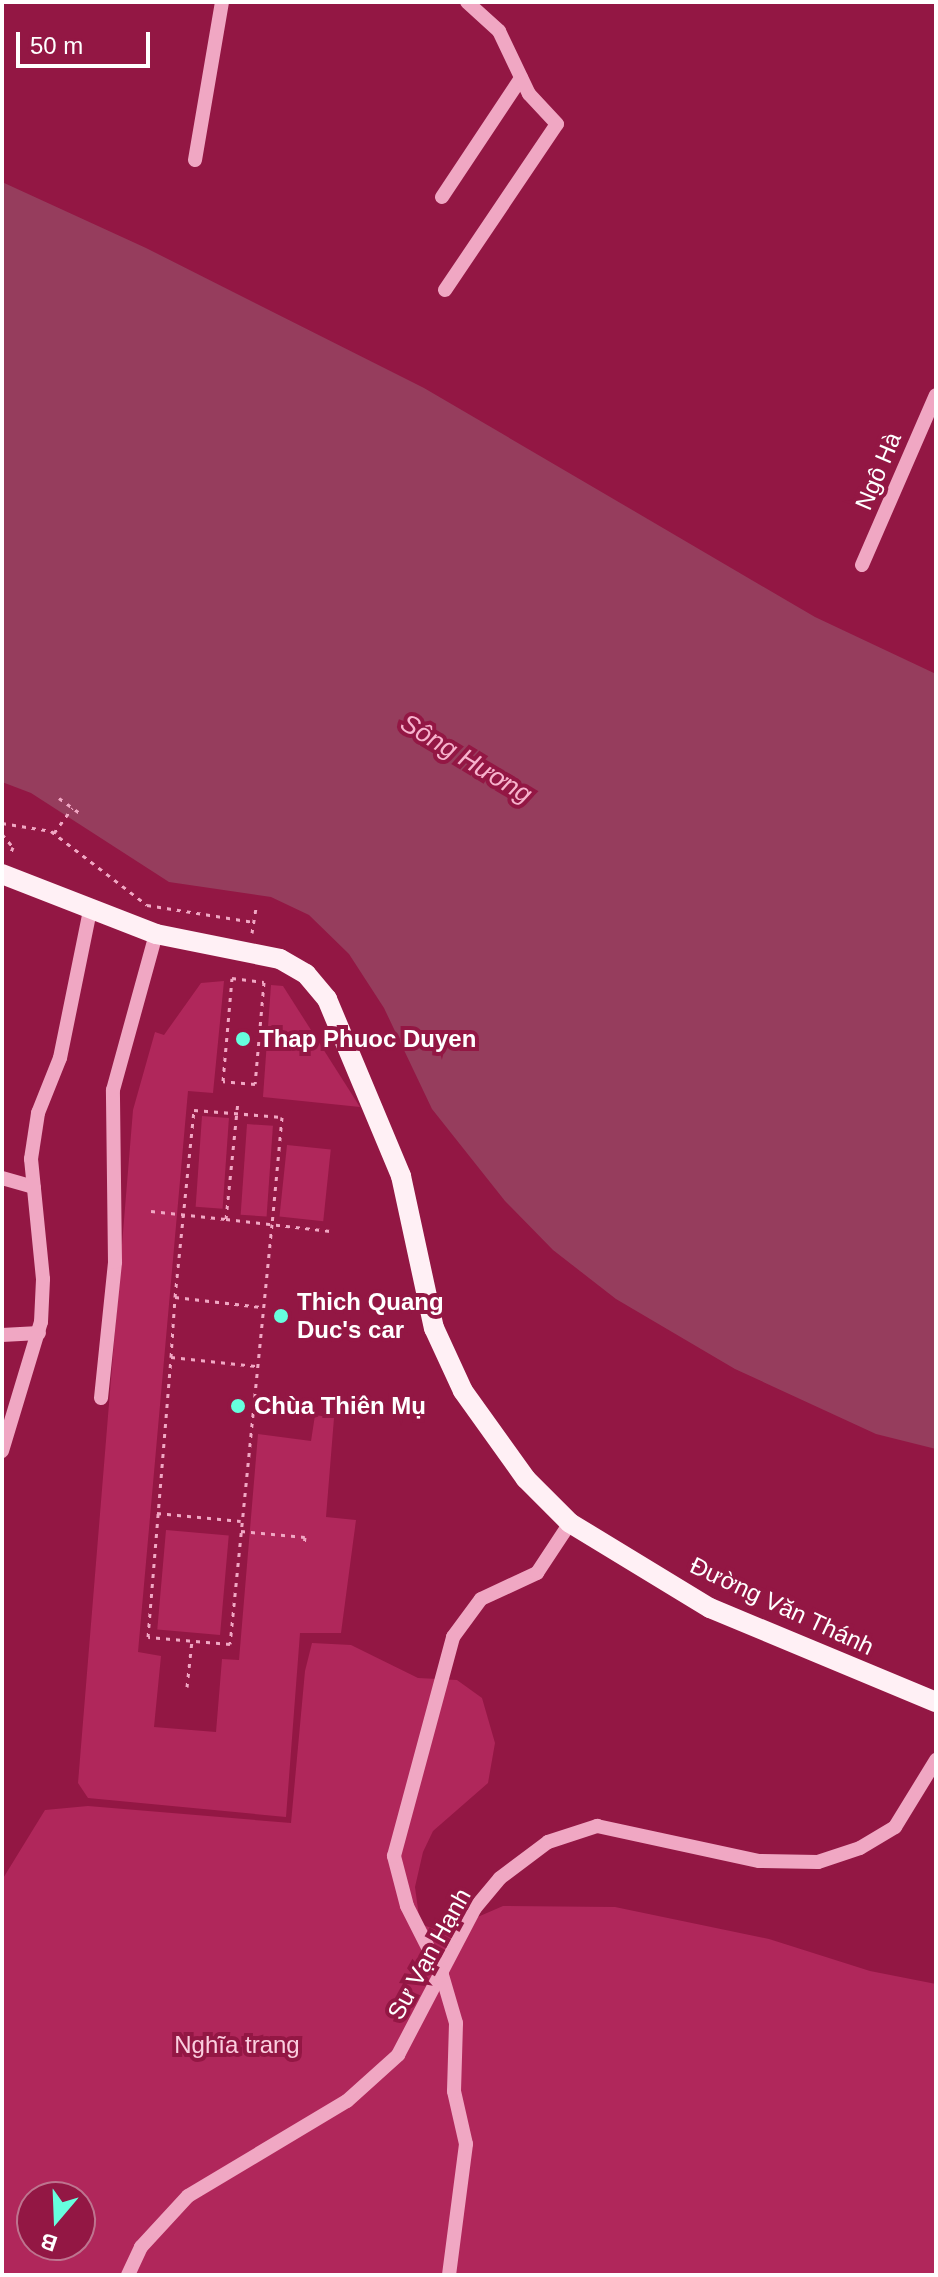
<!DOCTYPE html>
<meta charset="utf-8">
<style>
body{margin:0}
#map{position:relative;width:938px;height:2277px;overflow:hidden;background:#931744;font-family:Arial,sans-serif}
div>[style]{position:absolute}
.green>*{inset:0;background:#b0275b;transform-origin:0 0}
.water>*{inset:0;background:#963d5d}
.path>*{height:3px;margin-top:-1.5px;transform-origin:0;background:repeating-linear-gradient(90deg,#f0a7c3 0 4px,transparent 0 10px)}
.minor>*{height:14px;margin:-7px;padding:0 7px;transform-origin:7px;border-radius:7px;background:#f0a7c3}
.major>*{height:20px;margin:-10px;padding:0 10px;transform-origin:10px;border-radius:10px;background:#fff0f5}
.dots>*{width:22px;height:22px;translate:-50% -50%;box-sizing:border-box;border:4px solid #931744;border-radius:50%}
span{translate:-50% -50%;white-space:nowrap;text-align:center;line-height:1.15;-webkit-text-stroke:8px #931744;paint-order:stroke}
.street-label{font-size:24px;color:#fff}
.poi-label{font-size:24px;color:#fff;font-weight:700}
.left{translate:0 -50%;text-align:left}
.park-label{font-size:24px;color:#fbcedf}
.water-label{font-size:26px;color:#f7b3cd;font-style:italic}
.frame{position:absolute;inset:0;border:4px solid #fff;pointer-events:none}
.north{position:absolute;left:16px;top:2181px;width:80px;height:80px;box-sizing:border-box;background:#931744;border:2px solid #be748f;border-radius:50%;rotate:199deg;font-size:22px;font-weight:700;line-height:32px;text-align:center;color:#fff}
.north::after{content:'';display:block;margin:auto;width:28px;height:36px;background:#66ffde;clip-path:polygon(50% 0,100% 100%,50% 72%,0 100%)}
.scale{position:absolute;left:16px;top:32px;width:134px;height:36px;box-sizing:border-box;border:4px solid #fff;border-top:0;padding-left:10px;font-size:24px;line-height:28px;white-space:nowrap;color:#fff;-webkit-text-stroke:6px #931744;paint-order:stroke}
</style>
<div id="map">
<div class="green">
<div style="clip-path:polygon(224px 981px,213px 1093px,188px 1091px,138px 1652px,161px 1656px,154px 1727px,216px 1732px,222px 1659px,239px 1660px,258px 1434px,311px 1441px,315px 1415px,334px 1418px,326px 1517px,356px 1520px,341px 1633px,300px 1633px,286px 1817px,88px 1798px,78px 1783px,133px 1110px,155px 1032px,164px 1035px,201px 983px)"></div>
<div style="clip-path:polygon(271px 985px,283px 986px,360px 1107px,263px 1097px)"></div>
<div style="left:202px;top:1116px;width:27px;height:91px;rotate:4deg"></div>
<div style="left:247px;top:1124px;width:26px;height:91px;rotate:4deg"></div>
<div style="left:287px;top:1145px;width:44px;height:72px;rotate:6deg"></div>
<div style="left:166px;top:1530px;width:63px;height:100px;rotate:5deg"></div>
<div style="clip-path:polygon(evenodd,312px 1643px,351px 1645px,418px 1678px,457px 1680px,482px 1698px,495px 1743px,488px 1783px,433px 1831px,423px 1852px,415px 1887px,420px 1924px,443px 1932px,503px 1906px,615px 1907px,769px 1939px,870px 1971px,936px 1984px,936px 2275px,2px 2275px,2px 1880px,45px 1810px,88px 1806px,291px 1823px,305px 1671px,312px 1643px,32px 2197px,80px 2197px,80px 2245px,32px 2245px,32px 2197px)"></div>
</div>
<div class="water">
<div style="clip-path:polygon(2px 182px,146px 248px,424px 388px,815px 617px,936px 674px,936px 1449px,876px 1434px,735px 1369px,616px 1299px,553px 1250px,505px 1201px,432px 1109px,384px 1008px,349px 954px,309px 915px,271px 897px,169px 882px,31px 793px,2px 782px)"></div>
</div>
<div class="path">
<div style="left:59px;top:798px;width:29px;rotate:36deg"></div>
<div style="left:2px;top:823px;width:50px;rotate:9.3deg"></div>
<div style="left:51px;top:831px;width:121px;rotate:37.6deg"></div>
<div style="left:147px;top:905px;width:108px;rotate:9deg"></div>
<div style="left:54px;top:833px;width:31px;rotate:-54deg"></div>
<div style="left:2px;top:834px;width:17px;rotate:50deg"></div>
<div style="left:13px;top:847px;width:9px;rotate:111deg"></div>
<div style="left:252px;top:933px;width:24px;rotate:-81deg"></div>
<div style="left:232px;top:978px;width:32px;rotate:7deg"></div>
<div style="left:264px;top:982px;width:102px;rotate:95deg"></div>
<div style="left:255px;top:1084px;width:32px;rotate:-175deg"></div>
<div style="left:223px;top:1081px;width:103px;rotate:-85deg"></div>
<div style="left:151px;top:1211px;width:75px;rotate:6.1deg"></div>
<div style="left:226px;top:1219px;width:119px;rotate:-84.2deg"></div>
<div style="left:226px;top:1219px;width:105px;rotate:6.6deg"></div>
<div style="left:175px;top:1297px;width:188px;rotate:-84.2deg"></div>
<div style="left:194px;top:1110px;width:88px;rotate:4.5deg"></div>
<div style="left:282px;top:1117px;width:107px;rotate:95.3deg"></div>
<div style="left:272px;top:1224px;width:422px;rotate:95.7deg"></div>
<div style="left:230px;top:1644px;width:82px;rotate:-175.1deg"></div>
<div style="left:148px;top:1637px;width:281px;rotate:-85.3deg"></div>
<div style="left:171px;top:1357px;width:86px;rotate:6deg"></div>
<div style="left:171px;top:1357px;width:60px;rotate:-86.2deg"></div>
<div style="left:175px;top:1297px;width:88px;rotate:6.6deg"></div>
<div style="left:157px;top:1513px;width:84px;rotate:5.4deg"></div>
<div style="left:241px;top:1531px;width:64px;rotate:5.4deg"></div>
<div style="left:305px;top:1537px;width:8px;rotate:97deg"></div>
<div style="left:187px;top:1687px;width:47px;rotate:-83.9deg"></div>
</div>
<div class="minor">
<div style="left:195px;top:160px;width:160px;rotate:-80.3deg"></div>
<div style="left:442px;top:197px;width:143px;rotate:-56.4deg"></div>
<div style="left:445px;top:290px;width:200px;rotate:-56deg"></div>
<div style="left:557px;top:124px;width:41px;rotate:-133deg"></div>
<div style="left:529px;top:94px;width:70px;rotate:-115.5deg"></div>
<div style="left:499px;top:31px;width:43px;rotate:-137.8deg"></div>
<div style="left:862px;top:565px;width:185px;rotate:-66.5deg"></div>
<div style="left:2px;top:1178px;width:33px;rotate:16deg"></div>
<div style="left:2px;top:1335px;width:37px;rotate:-3deg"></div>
<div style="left:101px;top:1398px;width:137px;rotate:-84.1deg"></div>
<div style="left:115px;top:1262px;width:172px;rotate:-90.7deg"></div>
<div style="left:113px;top:1090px;width:162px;rotate:-74.6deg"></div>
<div style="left:2px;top:1451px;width:135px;rotate:-73.2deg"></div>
<div style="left:41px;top:1322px;width:43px;rotate:-87.3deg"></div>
<div style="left:43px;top:1279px;width:121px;rotate:-95.7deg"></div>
<div style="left:31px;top:1159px;width:47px;rotate:-81.3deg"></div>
<div style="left:38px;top:1113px;width:59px;rotate:-68.2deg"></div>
<div style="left:60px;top:1058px;width:150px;rotate:-78.5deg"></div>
<div style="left:128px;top:2275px;width:31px;rotate:-65deg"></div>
<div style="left:141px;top:2247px;width:69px;rotate:-47.3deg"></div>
<div style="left:188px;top:2196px;width:185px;rotate:-30.9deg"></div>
<div style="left:347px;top:2101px;width:69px;rotate:-42deg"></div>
<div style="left:398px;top:2055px;width:166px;rotate:-62.4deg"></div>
<div style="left:475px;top:1908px;width:39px;rotate:-50deg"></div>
<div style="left:500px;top:1878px;width:60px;rotate:-36.9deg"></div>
<div style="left:548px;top:1842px;width:52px;rotate:-18.1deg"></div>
<div style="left:597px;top:1826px;width:166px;rotate:12.2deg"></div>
<div style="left:759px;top:1861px;width:59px;rotate:1deg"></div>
<div style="left:818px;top:1862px;width:44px;rotate:-18.4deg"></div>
<div style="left:860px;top:1848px;width:41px;rotate:-31deg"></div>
<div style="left:895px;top:1827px;width:79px;rotate:-58.5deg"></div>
<div style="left:449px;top:2275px;width:132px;rotate:-82.6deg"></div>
<div style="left:466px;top:2144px;width:54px;rotate:-102.8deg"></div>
<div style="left:454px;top:2091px;width:68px;rotate:-88.3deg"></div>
<div style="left:456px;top:2023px;width:50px;rotate:-106.3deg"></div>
<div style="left:442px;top:1975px;width:77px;rotate:-116.9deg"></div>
<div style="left:407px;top:1906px;width:52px;rotate:-104.6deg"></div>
<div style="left:394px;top:1856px;width:227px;rotate:-74.9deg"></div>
<div style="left:453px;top:1637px;width:47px;rotate:-53.6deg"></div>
<div style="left:481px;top:1599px;width:62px;rotate:-24.9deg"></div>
<div style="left:537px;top:1573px;width:60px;rotate:-56.6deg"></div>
</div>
<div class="major">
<div style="left:2px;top:874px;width:165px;rotate:21.3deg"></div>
<div style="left:156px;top:934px;width:126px;rotate:11.4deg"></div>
<div style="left:280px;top:959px;width:30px;rotate:30deg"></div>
<div style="left:306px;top:974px;width:33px;rotate:50deg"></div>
<div style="left:327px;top:999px;width:192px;rotate:67.3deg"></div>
<div style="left:401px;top:1176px;width:156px;rotate:77.8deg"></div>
<div style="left:434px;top:1328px;width:69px;rotate:65.3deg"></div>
<div style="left:463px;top:1391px;width:108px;rotate:54.4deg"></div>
<div style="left:526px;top:1479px;width:62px;rotate:45deg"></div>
<div style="left:570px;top:1523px;width:164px;rotate:31.3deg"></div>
<div style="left:710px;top:1608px;width:245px;rotate:22.6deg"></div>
</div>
<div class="dots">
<div style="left:243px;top:1039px;background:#66ffde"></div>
<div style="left:281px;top:1316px;background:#66ffde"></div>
<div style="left:238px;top:1406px;background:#66ffde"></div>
</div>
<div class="street-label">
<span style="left:878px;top:471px;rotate:-67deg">Ngô Hà</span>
<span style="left:782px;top:1606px;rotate:25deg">Đường Văn Thánh</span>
<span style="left:429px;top:1954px;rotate:-61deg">Sư Vạn Hạnh</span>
</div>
<div class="poi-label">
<span class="left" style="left:259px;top:1039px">Thap Phuoc Duyen</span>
<span class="left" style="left:297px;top:1316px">Thich Quang<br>Duc's car</span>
<span class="left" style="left:254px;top:1406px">Chùa Thiên Mụ</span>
</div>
<div class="park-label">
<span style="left:237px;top:2045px">Nghĩa trang</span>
</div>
<div class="water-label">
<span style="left:466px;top:759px;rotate:31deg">Sông Hương</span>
</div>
<div class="frame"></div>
<div class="north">B</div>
<div class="scale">50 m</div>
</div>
